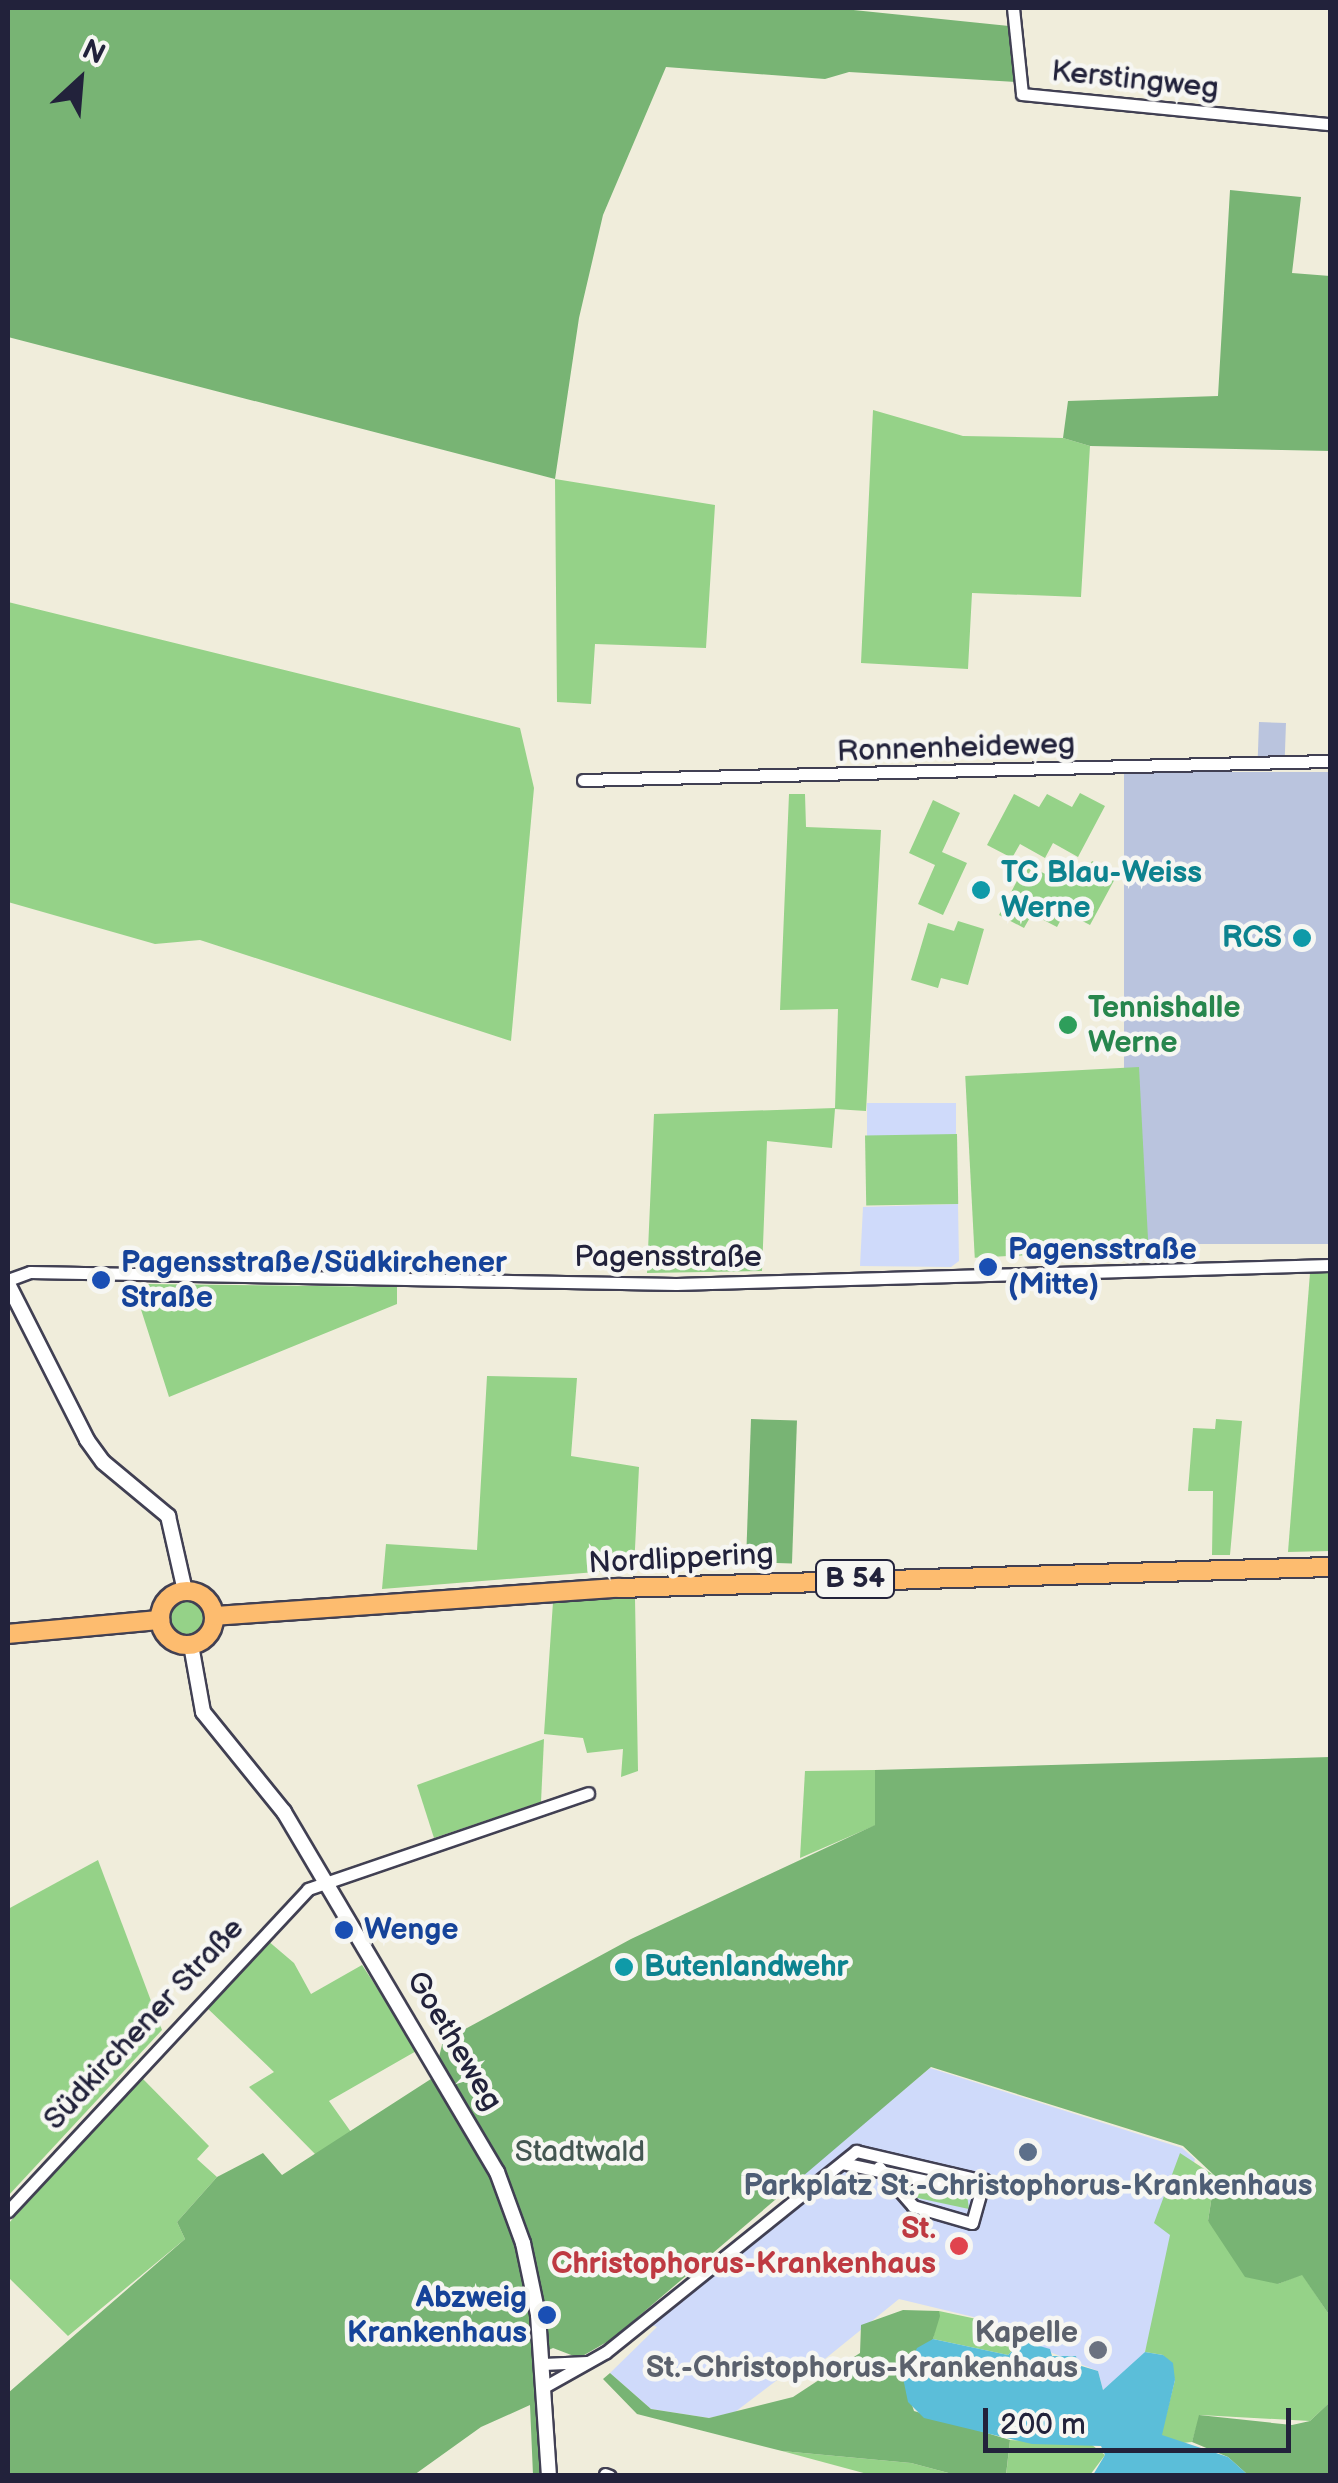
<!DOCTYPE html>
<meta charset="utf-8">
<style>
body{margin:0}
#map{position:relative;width:1338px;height:2483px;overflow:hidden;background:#f0eddb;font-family:"Balsamiq Sans",sans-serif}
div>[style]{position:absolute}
.built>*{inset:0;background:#cfdafa;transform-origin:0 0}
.industrial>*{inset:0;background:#bac4de;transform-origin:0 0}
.green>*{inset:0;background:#95d288;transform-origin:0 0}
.round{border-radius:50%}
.forest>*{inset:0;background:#78b474;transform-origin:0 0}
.water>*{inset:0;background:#5bbed9}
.roads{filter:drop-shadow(2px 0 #414053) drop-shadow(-2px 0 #414053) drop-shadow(0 2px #414053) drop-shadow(0 -2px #414053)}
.minor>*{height:11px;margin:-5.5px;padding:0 5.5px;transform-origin:5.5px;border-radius:5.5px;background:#fff}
.tertiary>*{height:14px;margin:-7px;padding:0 7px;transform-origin:7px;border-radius:7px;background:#fff}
.primary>*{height:18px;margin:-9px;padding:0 9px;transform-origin:9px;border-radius:9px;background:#fdbc6f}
.primary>.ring{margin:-9px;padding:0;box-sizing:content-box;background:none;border:18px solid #fdbc6f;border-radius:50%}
.dots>*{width:28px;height:28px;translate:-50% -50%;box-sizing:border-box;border:5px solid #f6f6f2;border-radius:50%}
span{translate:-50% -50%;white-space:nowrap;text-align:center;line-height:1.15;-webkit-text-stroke:9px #f6f6f2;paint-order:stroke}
.shield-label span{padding:2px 8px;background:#f6f6f2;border:2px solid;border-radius:8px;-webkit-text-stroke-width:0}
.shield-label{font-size:28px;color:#22223b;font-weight:700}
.street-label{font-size:30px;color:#22223b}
.culture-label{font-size:30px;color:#0d838f;font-weight:700}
.left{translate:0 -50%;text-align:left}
.right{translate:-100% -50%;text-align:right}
.leisure-label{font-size:30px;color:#27864d;font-weight:700}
.transit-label{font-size:30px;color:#164399;font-weight:700}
.park-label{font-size:30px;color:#445752}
.service-label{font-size:30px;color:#4e5e75;font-weight:700}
.health-label{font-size:30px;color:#be3a42;font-weight:700}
.worship-label{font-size:30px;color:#5b616d;font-weight:700}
.frame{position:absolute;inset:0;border:10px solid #22223b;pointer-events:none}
.north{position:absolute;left:30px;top:30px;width:100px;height:100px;-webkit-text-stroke:8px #f6f6f2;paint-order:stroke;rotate:26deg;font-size:28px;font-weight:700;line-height:40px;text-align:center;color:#22223b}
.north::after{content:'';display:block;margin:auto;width:35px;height:45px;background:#22223b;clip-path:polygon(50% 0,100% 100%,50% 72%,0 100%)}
.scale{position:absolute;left:983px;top:2408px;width:308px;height:45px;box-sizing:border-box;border:5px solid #22223b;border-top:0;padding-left:12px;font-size:30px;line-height:35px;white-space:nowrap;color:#22223b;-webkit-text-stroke:8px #f6f6f2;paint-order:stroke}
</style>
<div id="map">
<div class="built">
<div style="left:867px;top:1103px;width:89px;height:34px"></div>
<div style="clip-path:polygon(958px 1204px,959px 1261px,951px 1267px,860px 1266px,863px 1207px)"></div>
<div style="clip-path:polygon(930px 2068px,1182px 2148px,1195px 2159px,1145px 2352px,1125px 2371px,1103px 2390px,1098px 2371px,1022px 2341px,1019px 2328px,899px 2299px,815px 2367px,785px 2364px,793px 2368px,735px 2412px,709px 2418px,651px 2409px,610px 2373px,657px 2327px,652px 2325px,809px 2194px,788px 2187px)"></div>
</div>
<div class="industrial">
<div style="left:1259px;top:722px;width:27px;height:36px;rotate:2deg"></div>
<div style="left:1330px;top:772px;width:472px;height:206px;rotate:90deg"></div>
</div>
<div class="green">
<div style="clip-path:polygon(873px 410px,963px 436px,1063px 438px,1090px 446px,1081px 597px,972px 593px,968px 669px,861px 663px)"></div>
<div style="clip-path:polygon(555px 479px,715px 505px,706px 648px,595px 644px,591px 704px,557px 702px)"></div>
<div style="clip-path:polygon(8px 602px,520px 728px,534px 788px,511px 1041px,200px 940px,155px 944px,8px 902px)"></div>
<div style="clip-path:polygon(1080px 793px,1105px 806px,1078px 857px,1053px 843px,1045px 858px,1020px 844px,1012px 858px,987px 845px,1014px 794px,1039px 807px,1047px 794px,1072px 807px)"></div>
<div style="clip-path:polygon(789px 794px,805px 794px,806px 827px,881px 830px,866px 1111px,835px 1109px,832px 1148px,767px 1141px,762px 1271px,647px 1273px,654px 1114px,835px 1108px,838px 1009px,780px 1010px)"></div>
<div style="clip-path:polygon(933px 800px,960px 813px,942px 852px,967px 863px,943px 915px,918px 904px,935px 865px,909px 853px)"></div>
<div style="clip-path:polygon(1092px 861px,1117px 875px,1090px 925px,1065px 912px,1057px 927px,1032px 914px,1024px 928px,999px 915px,1026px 864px,1051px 877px,1059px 863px,1084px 876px)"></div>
<div style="clip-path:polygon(958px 921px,984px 929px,968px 985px,941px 978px,938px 988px,911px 980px,928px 923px,954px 931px)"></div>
<div style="left:1139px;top:1067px;width:182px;height:174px;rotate:87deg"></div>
<div style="left:957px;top:1134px;width:70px;height:92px;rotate:89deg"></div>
<div style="clip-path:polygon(1330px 1272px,1330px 1551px,1288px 1552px,1310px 1273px)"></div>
<div style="clip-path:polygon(148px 1284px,397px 1287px,397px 1304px,169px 1397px,137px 1297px,147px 1298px)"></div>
<div style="clip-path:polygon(487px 1376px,577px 1378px,571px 1456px,639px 1467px,634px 1569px,382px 1589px,386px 1544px,477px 1550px)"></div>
<div style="clip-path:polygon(1216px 1419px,1242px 1421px,1230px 1555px,1212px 1555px,1213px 1491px,1188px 1491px,1193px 1428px,1215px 1429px)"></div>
<div class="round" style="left:167px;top:1598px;width:40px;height:40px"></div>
<div style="clip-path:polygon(635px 1598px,638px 1771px,621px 1777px,623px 1749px,587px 1753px,583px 1738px,544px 1734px,553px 1602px)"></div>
<div style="clip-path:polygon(544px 1739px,541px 1802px,434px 1838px,417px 1785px)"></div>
<div style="clip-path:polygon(875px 1770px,876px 1825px,800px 1858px,805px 1771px)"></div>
<div style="clip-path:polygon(98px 1860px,162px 2030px,8px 2196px,8px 1909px)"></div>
<div style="clip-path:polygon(267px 1940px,294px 1963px,311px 1994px,362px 1965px,418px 2050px,329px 2101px,351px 2132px,316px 2155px,249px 2087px,274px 2072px,205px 2006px)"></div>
<div style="clip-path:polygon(142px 2078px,209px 2146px,197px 2159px,217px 2177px,177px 2222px,185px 2239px,68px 2336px,8px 2277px,8px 2224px)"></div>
<div style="clip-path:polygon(1180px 2153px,1215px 2176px,1208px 2221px,1278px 2284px,1302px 2274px,1330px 2316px,1330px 2402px,1310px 2421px,1200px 2415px,1192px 2442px,1173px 2444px,1161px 2435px,1175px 2380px,1163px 2355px,1145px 2352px,1170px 2235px,1154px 2223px)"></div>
<div style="clip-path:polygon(901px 2177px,967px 2195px,969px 2209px,913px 2197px,897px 2182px)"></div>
<div style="clip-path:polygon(939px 2311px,1019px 2328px,1022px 2341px,1008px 2355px,933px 2339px)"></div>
<div style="clip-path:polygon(1010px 2440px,1092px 2445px,1105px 2455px,1090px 2475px,1006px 2476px)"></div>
<div style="clip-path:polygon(782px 2451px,911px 2463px,956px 2475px,871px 2475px)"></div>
</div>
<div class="forest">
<div style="clip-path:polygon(8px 8px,834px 8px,1009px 26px,1016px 82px,849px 72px,825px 79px,666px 67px,603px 215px,579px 318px,555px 479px,8px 337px)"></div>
<div style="clip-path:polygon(1230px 190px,1301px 197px,1292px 273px,1330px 276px,1330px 451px,1090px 446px,1063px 438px,1068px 401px,1218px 396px)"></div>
<div style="left:751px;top:1419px;width:46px;height:143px;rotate:2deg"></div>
<div style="clip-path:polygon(1330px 1757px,1330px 2316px,1302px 2275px,1278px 2284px,1245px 2277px,1208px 2221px,1215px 2176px,1183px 2146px,931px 2067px,612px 2339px,579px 2358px,553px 2348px,536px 2356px,542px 2475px,533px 2475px,530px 2405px,481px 2427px,414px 2475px,8px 2476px,8px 2393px,185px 2239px,177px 2222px,217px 2177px,263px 2153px,282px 2175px,434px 2077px,443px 2041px,631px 1939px,875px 1825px,875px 1770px)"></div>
<div style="clip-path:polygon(903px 2310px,939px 2311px,940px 2316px,933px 2339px,903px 2378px,914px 2411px,1010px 2440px,1006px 2475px,956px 2475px,911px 2463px,782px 2451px,637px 2414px,603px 2379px,610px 2373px,651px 2409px,709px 2418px,793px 2397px,860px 2353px,861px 2325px)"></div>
<div style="clip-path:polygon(1330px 2402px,1330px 2475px,1248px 2475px,1228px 2457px,1192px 2442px,1199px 2415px,1292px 2425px,1310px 2421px)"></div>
</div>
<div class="water">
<div style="clip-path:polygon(933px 2339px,1008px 2355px,1022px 2341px,1050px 2349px,1052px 2356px,1076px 2356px,1078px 2365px,1098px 2371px,1103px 2390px,1145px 2352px,1163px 2355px,1173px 2363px,1175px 2380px,1162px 2435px,1228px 2457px,1248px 2475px,1093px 2475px,1105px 2455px,1101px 2446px,1032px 2444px,924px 2418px,908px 2402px,903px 2378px,917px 2348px)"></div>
</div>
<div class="roads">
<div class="minor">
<div style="left:1013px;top:8px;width:86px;rotate:84deg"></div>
<div style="left:1022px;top:94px;width:309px;rotate:5.6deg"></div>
<div style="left:583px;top:780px;width:747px;rotate:-1.46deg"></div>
<div style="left:8px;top:1280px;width:23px;rotate:-20deg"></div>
<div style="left:30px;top:1272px;width:646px;rotate:1.06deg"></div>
<div style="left:676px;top:1284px;width:654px;rotate:-1.66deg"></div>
<div style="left:842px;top:2163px;width:141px;rotate:11.9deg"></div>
<div style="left:879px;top:2167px;width:52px;rotate:48.9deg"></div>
<div style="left:913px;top:2206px;width:61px;rotate:16.1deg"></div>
<div style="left:972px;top:2223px;width:45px;rotate:-74.4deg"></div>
<div style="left:8px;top:2211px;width:440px;rotate:-47deg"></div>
<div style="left:308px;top:1889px;width:296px;rotate:-18.9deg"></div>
<div style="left:543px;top:2364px;width:44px;rotate:-2.6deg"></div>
<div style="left:544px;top:2387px;width:71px;rotate:-29.4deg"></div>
<div style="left:606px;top:2352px;width:321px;rotate:-38.8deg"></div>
<div style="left:856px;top:2151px;width:166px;rotate:13.2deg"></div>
<div style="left:1018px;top:2189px;width:29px;rotate:-8deg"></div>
<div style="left:605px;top:2474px;width:5px;rotate:22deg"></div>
</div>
<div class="tertiary">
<div style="left:8px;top:1284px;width:175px;rotate:63.1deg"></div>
<div style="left:87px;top:1440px;width:27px;rotate:54deg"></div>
<div style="left:103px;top:1462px;width:85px;rotate:39.7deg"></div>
<div style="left:168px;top:1516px;width:77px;rotate:77.2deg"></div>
<div style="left:191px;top:1645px;width:68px;rotate:79.8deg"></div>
<div style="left:203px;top:1712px;width:129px;rotate:51deg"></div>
<div style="left:284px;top:1812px;width:418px;rotate:59.4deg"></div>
<div style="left:497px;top:2172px;width:76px;rotate:69.9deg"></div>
<div style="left:523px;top:2243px;width:74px;rotate:78.2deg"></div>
<div style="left:538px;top:2315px;width:161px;rotate:86.1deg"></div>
</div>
<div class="primary">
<div class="ring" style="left:160px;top:1591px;width:36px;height:36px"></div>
<div style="left:214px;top:1616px;width:405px;rotate:-4deg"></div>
<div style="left:618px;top:1588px;width:712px;rotate:-1.69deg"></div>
<div style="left:8px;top:1634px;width:153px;rotate:-5.3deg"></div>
</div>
</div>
<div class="dots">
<div style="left:981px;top:890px;background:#0f9aa8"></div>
<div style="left:1302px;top:938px;background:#0f9aa8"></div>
<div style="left:1068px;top:1025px;background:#2e9e5b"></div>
<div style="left:988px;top:1267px;background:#1a4fb4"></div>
<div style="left:101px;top:1280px;background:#1a4fb4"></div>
<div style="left:344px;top:1930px;background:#1a4fb4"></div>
<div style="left:624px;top:1967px;background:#0f9aa8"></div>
<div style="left:1028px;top:2152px;background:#5c6f8a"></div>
<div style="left:959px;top:2246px;background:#e0444e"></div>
<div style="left:547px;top:2315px;background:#1a4fb4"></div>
<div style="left:1098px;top:2350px;background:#6b7280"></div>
</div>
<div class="shield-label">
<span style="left:855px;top:1579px">B 54</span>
</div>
<div class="street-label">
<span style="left:1135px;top:80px;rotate:6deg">Kerstingweg</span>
<span style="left:956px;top:748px;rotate:-2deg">Ronnenheideweg</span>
<span style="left:668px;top:1257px">Pagensstraße</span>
<span style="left:681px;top:1559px;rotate:-3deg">Nordlippering</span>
<span style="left:144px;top:2024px;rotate:-47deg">Südkirchener Straße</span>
<span style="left:454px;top:2041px;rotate:59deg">Goetheweg</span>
</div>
<div class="culture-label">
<span class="left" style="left:1001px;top:890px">TC Blau-Weiss<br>Werne</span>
<span class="right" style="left:1282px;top:938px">RCS</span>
<span class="left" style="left:644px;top:1967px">Butenlandwehr</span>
</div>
<div class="leisure-label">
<span class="left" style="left:1088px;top:1025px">Tennishalle<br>Werne</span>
</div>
<div class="transit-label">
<span class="left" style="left:1008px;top:1267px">Pagensstraße<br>(Mitte)</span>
<span class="left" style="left:121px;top:1280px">Pagensstraße/Südkirchener<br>Straße</span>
<span class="left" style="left:364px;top:1930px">Wenge</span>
<span class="right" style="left:527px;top:2315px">Abzweig<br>Krankenhaus</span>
</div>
<div class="park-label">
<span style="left:580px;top:2152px">Stadtwald</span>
</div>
<div class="service-label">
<span style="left:1028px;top:2186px">Parkplatz St.-Christophorus-Krankenhaus</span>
</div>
<div class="health-label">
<span class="right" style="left:936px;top:2246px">St.<br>Christophorus-Krankenhaus</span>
</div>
<div class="worship-label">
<span class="right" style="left:1078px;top:2350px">Kapelle<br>St.-Christophorus-Krankenhaus</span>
</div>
<div class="frame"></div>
<div class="north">N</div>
<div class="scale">200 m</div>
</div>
